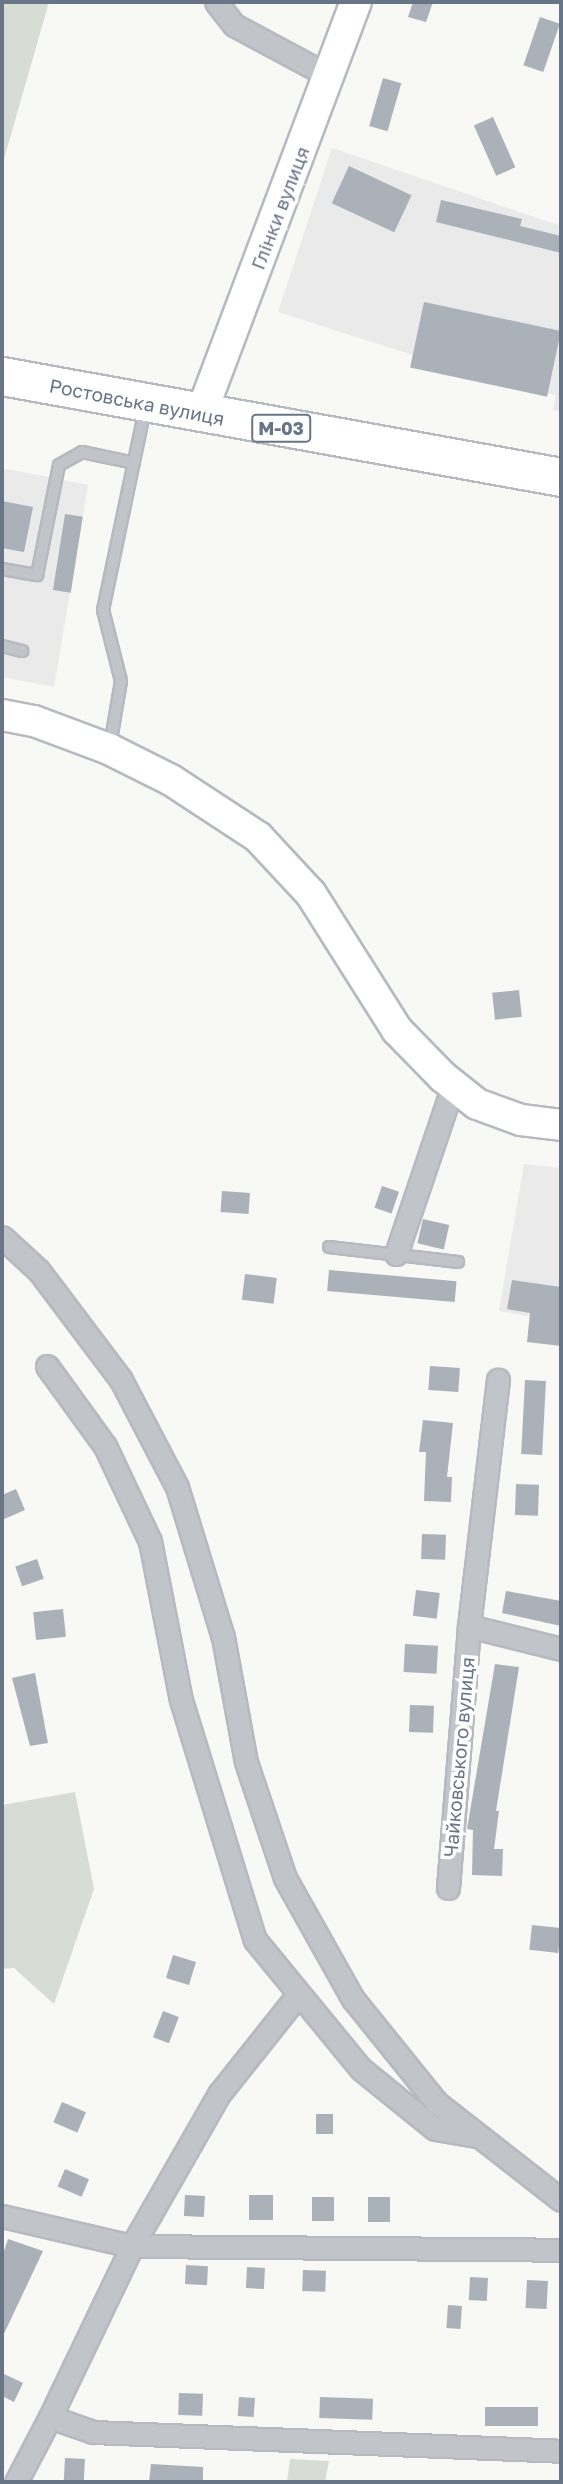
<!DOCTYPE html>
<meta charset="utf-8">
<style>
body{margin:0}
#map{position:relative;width:563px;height:2484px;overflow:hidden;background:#f8f8f5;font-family:"Golos Text",sans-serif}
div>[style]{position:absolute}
.built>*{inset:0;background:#e9eae9}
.green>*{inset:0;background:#d7ddd5}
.building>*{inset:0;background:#aab1b8;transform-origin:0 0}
.roads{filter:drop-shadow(2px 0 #b6bac0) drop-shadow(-2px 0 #b6bac0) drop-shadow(0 2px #b6bac0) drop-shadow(0 -2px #b6bac0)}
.lane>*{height:10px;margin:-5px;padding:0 5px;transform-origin:5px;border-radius:5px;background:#c1c5c9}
.street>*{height:21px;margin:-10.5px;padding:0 10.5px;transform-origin:10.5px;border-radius:10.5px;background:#c1c5c9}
.secondary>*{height:30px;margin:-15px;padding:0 15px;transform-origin:15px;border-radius:15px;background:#fff}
.highway>*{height:37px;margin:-18.5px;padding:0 18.5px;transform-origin:18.5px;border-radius:18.5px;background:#fff}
span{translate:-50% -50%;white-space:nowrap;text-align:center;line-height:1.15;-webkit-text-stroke:7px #fff;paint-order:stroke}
.shield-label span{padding:2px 5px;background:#fff;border:2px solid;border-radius:5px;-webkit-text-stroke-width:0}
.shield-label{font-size:18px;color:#677586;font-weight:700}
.street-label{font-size:19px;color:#677586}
.frame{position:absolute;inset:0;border:4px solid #677586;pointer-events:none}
</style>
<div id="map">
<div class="built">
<div style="clip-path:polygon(332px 148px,561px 226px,561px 412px,553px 410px,556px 395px,411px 368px,413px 355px,278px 312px)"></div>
<div style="clip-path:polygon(2px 468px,88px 485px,54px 687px,2px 677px)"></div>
<div style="clip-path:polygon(524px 1164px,561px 1168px,561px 1322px,499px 1311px)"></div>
</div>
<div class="green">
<div style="clip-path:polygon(2px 2px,49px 2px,2px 166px)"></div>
<div style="clip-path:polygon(75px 1792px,94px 1889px,54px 2004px,14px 1968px,2px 1969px,2px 1805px)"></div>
<div style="clip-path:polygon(290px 2459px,329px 2461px,325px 2482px,287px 2482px)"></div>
</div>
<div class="building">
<div style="clip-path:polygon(413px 2px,433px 2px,426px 22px,408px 17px)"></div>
<div style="left:540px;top:17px;width:21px;height:51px;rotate:19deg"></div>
<div style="left:383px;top:78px;width:19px;height:50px;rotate:16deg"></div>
<div style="left:493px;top:117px;width:55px;height:21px;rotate:66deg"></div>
<div style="left:349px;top:166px;width:69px;height:41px;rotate:25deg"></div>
<div style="clip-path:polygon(441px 200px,522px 219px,520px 226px,561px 236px,561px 253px,436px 222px)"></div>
<div style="left:424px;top:302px;width:140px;height:67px;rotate:12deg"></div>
<div style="clip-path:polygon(2px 501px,33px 507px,24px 552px,2px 548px)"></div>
<div style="left:65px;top:514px;width:18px;height:77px;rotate:9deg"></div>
<div style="left:519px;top:990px;width:27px;height:27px;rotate:84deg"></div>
<div style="left:382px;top:1186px;width:18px;height:23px;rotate:19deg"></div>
<div style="left:222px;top:1191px;width:28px;height:21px;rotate:4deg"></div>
<div style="left:423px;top:1219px;width:27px;height:25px;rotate:13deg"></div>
<div style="left:329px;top:1270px;width:128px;height:21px;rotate:5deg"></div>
<div style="left:245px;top:1274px;width:32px;height:26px;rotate:7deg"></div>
<div style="clip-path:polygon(512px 1280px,561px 1287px,561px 1346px,527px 1342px,530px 1313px,507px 1309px)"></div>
<div style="left:430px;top:1366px;width:30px;height:24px;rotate:4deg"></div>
<div style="left:525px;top:1380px;width:21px;height:74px;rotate:3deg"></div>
<div style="clip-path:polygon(423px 1420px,453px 1423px,447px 1477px,452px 1477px,451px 1502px,424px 1501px,426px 1452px,419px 1452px)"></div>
<div style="left:516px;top:1484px;width:23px;height:31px;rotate:2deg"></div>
<div style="clip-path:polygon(16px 1489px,25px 1510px,2px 1520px,2px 1495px)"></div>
<div style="left:422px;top:1534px;width:24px;height:25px;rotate:2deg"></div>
<div style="left:37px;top:1559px;width:21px;height:23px;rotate:71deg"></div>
<div style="left:416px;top:1590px;width:24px;height:26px;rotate:7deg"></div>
<div style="clip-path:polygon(506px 1591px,561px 1601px,561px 1626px,502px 1613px)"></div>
<div style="left:63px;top:1609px;width:28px;height:30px;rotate:84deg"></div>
<div style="left:405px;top:1644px;width:33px;height:28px;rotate:3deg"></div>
<div style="clip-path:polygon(495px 1664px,519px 1667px,496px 1811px,499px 1811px,494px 1849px,503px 1849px,502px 1876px,472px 1875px,473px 1830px,467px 1829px)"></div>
<div style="clip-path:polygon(35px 1673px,48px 1743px,30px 1746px,12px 1678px)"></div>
<div style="left:410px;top:1705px;width:24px;height:27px;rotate:2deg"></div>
<div style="left:532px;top:1925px;width:29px;height:25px;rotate:6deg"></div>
<div style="left:173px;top:1955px;width:24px;height:24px;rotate:17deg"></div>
<div style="left:163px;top:2011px;width:17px;height:28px;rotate:21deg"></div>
<div style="left:62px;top:2102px;width:26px;height:22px;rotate:23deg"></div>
<div style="left:316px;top:2114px;width:17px;height:20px"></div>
<div style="left:65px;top:2169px;width:26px;height:19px;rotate:23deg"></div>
<div style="left:185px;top:2195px;width:20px;height:21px;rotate:3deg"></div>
<div style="left:249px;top:2195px;width:24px;height:25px"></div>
<div style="left:312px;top:2197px;width:22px;height:24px"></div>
<div style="left:368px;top:2197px;width:22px;height:25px"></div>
<div style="clip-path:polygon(8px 2239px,43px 2251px,2px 2338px,2px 2257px)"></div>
<div style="left:186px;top:2265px;width:22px;height:19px;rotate:3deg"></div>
<div style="left:247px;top:2267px;width:18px;height:21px;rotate:3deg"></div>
<div style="left:303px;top:2270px;width:23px;height:21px;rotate:2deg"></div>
<div style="left:470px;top:2277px;width:18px;height:23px;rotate:3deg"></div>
<div style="left:527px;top:2280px;width:21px;height:28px;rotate:3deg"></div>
<div style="left:448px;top:2305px;width:14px;height:23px;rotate:4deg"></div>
<div style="clip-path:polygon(2px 2373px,23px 2383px,14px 2402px,2px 2396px)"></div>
<div style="left:179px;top:2393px;width:24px;height:22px;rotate:2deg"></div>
<div style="left:239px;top:2397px;width:16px;height:19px;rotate:4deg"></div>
<div style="left:320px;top:2397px;width:53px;height:21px;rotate:2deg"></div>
<div style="left:485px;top:2407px;width:53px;height:19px"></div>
<div style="left:65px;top:2458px;width:20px;height:24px;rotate:3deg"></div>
<div style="clip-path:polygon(151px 2464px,203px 2467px,203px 2482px,149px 2482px)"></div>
</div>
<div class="roads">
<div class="lane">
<div style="left:2px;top:569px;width:36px;rotate:10deg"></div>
<div style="left:37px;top:575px;width:112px;rotate:-78.7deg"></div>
<div style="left:59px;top:465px;width:26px;rotate:-29deg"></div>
<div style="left:82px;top:452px;width:53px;rotate:11.9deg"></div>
<div style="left:2px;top:646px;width:21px;rotate:14deg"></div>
<div style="left:110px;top:746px;width:66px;rotate:-80.4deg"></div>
<div style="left:121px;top:681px;width:73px;rotate:-104.2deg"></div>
<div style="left:103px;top:610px;width:205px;rotate:-78.2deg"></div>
<div style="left:329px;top:1247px;width:130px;rotate:6.6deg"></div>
</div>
<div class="street">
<div style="left:216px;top:2px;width:29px;rotate:52deg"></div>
<div style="left:234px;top:25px;width:110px;rotate:28.2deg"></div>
<div style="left:2px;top:1237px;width:50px;rotate:42.6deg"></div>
<div style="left:39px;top:1271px;width:136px;rotate:53deg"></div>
<div style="left:121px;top:1380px;width:121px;rotate:62.4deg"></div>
<div style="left:177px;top:1487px;width:157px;rotate:73deg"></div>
<div style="left:223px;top:1637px;width:127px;rotate:79.6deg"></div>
<div style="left:246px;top:1762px;width:122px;rotate:71.4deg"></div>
<div style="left:285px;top:1878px;width:139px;rotate:60.7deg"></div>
<div style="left:353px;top:1999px;width:134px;rotate:51.1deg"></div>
<div style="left:437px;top:2103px;width:157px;rotate:38deg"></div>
<div style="left:396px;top:1254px;width:177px;rotate:-71.3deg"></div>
<div style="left:47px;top:1366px;width:99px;rotate:54.1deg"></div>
<div style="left:105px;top:1446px;width:105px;rotate:64.7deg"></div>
<div style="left:150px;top:1541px;width:162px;rotate:79deg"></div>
<div style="left:181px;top:1700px;width:251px;rotate:72.9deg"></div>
<div style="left:255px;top:1940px;width:167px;rotate:50.6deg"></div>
<div style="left:361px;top:2069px;width:95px;rotate:39deg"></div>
<div style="left:435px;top:2129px;width:43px;rotate:9.5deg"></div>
<div style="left:469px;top:1626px;width:95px;rotate:14deg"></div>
<div style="left:448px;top:1888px;width:263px;rotate:-85.4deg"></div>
<div style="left:469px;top:1626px;width:248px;rotate:-83.3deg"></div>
<div style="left:297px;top:1996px;width:125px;rotate:128.5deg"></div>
<div style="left:219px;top:2094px;width:175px;rotate:119.8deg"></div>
<div style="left:132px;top:2246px;width:190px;rotate:115.6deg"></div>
<div style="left:50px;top:2417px;width:46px;rotate:19.2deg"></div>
<div style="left:93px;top:2432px;width:468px;rotate:2.3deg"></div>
<div style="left:2px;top:2216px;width:133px;rotate:13deg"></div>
<div style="left:132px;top:2246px;width:429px;rotate:0.5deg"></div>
<div style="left:16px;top:2482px;width:73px;rotate:-62.4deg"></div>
</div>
<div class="secondary">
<div style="left:201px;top:414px;width:440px;rotate:-69.4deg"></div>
<div style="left:2px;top:715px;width:33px;rotate:11deg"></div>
<div style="left:34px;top:721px;width:80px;rotate:20.5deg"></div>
<div style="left:109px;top:749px;width:69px;rotate:26.6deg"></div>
<div style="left:171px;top:780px;width:104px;rotate:33.2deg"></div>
<div style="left:258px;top:837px;width:78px;rotate:47.1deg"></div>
<div style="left:311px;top:894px;width:161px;rotate:57.7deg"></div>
<div style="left:397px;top:1030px;width:66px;rotate:45.6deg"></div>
<div style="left:443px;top:1077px;width:43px;rotate:38.5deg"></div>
<div style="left:477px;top:1104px;width:47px;rotate:20deg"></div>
<div style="left:521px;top:1120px;width:40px;rotate:7.1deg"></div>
</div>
<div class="highway">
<div style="left:2px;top:376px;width:568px;rotate:10.24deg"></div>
</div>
</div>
<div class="shield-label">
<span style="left:281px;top:428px">М-03</span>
</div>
<div class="street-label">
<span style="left:280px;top:208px;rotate:-69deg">Глінки вулиця</span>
<span style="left:137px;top:402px;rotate:11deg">Ростовська вулиця</span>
<span style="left:459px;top:1757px;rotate:-85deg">Чайковського вулиця</span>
</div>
<div class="frame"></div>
</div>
